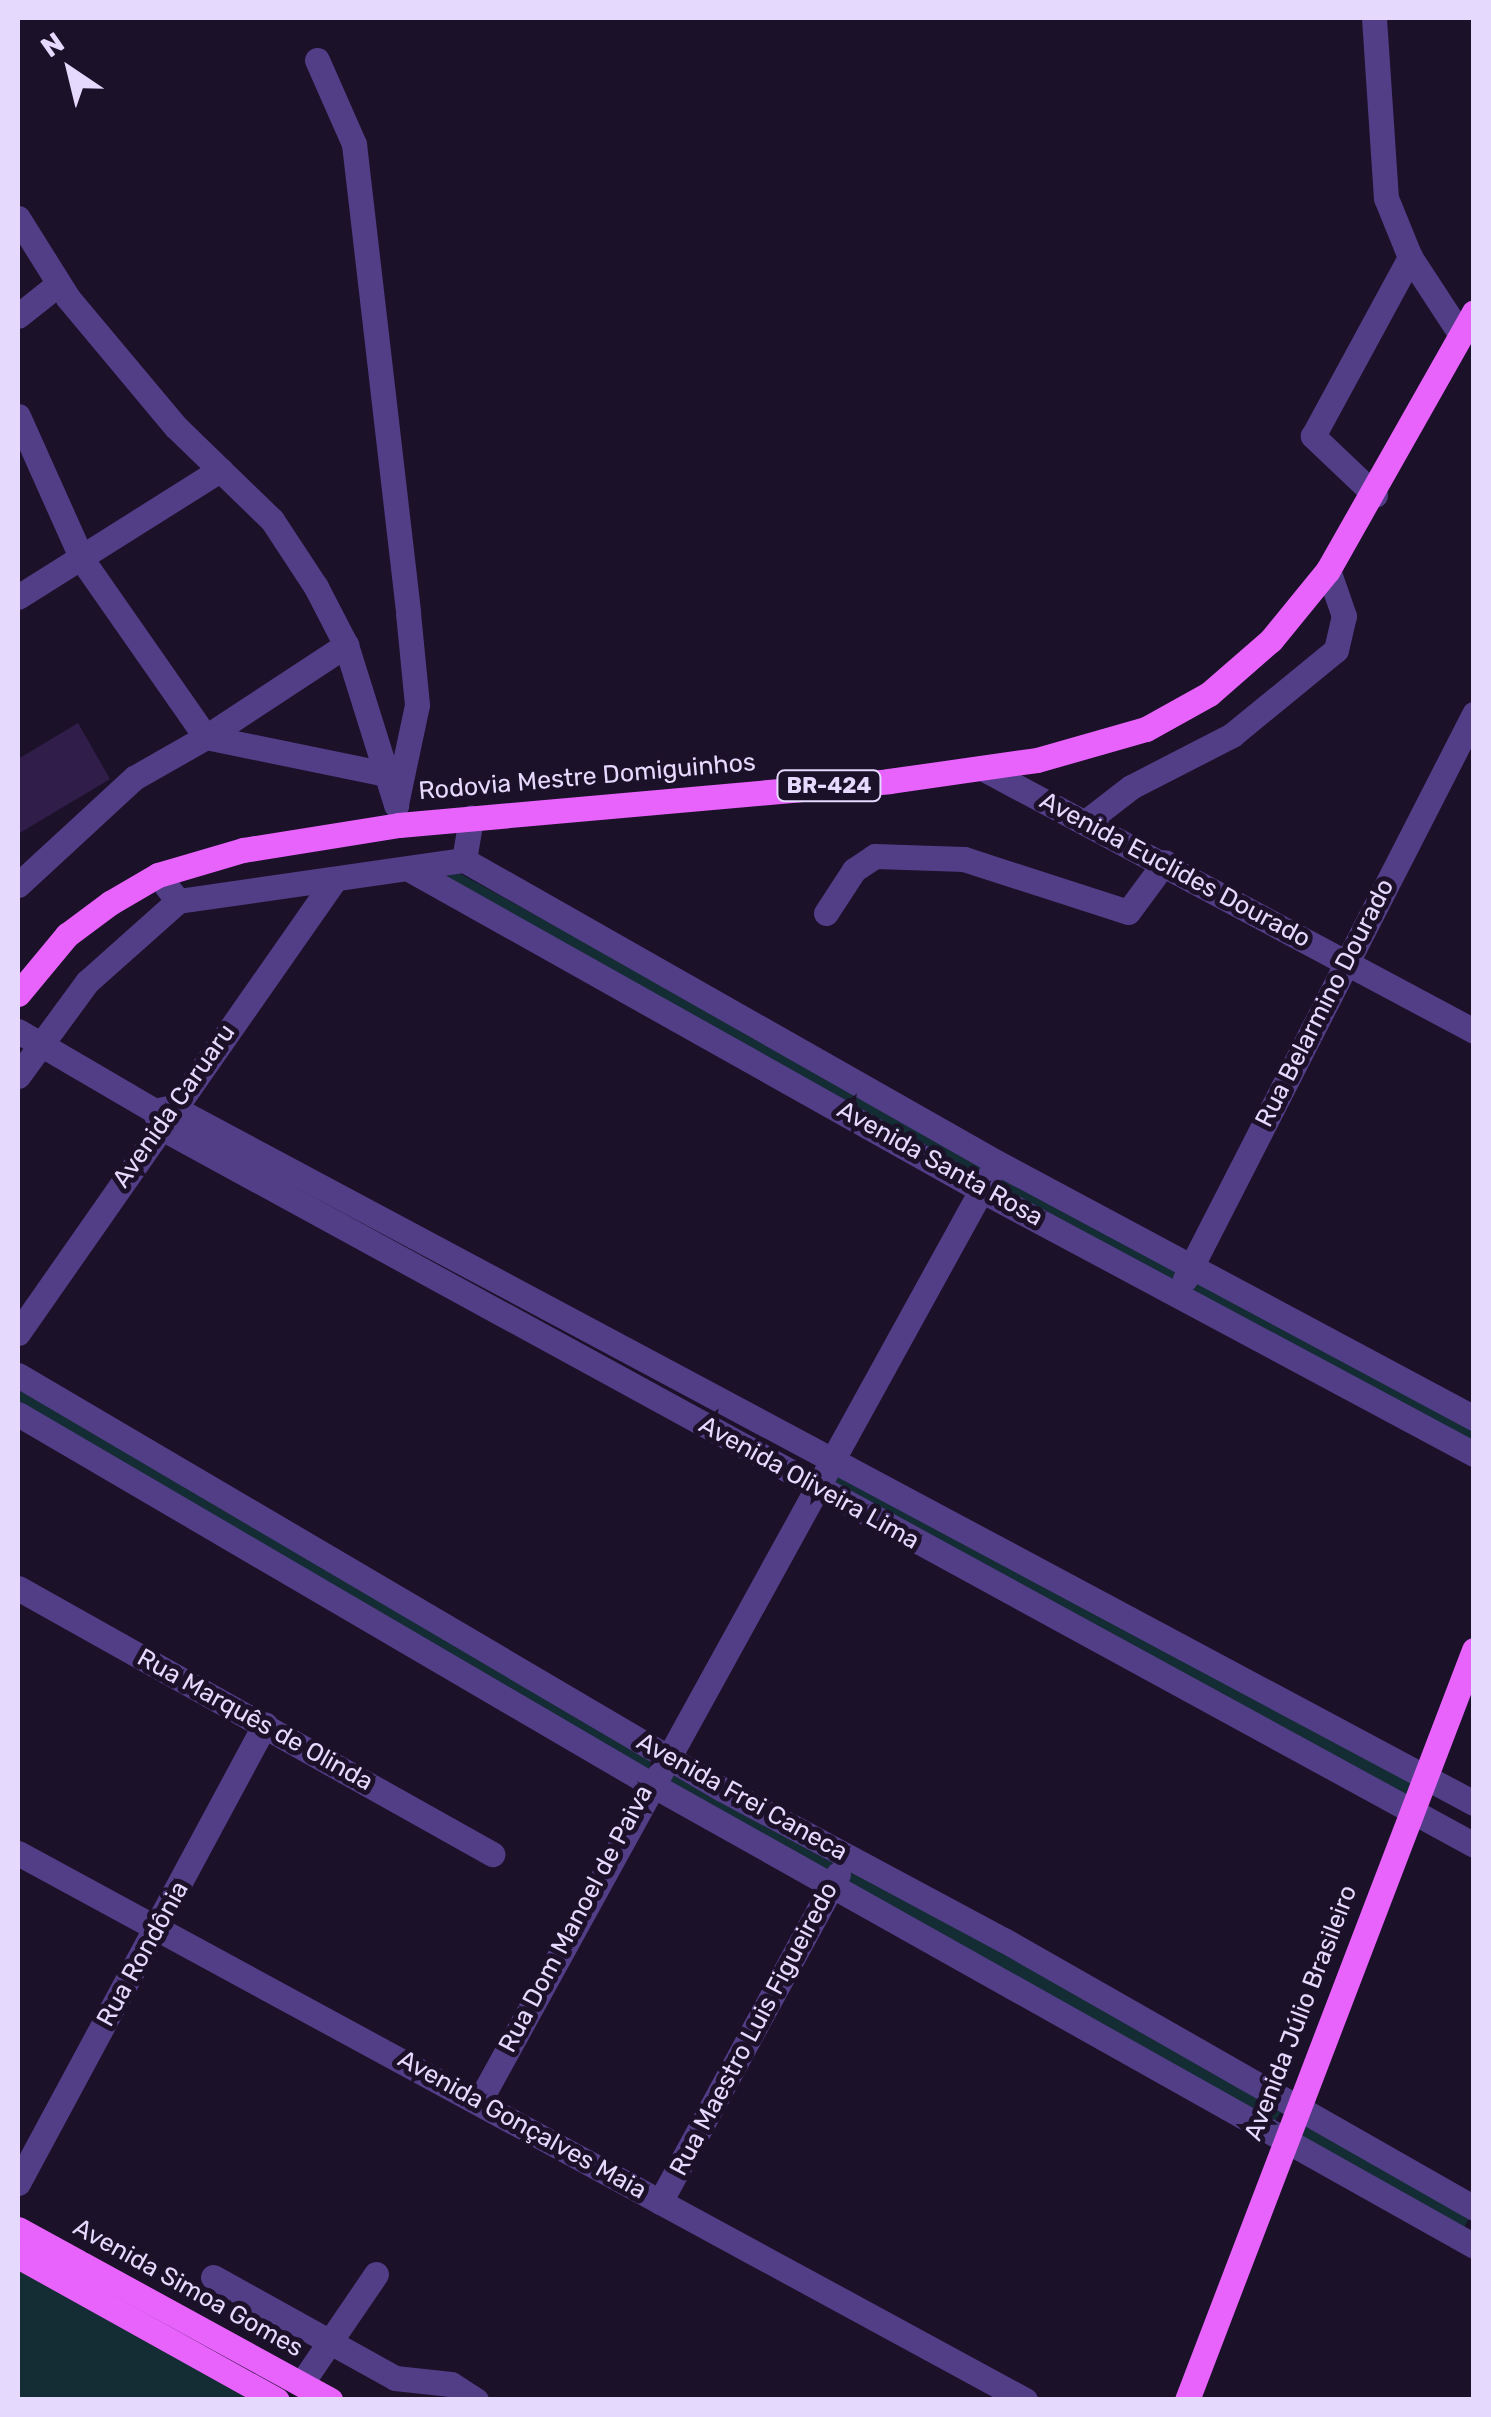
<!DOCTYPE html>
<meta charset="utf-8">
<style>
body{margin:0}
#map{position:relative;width:1491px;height:2417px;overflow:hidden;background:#1b1129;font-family:Rubik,sans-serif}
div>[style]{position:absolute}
.green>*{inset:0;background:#142c33;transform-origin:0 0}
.building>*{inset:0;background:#311d49}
.minor>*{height:25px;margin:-12.5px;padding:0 12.5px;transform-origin:12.5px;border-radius:12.5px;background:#523d87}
.major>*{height:25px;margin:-12.5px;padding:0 12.5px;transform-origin:12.5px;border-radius:12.5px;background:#e862fc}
span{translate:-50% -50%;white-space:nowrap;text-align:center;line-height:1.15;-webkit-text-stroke:10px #1b1129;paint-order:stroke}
.shield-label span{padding:2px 8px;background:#1b1129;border:2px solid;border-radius:8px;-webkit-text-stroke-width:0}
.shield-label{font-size:22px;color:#e6d9fe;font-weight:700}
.street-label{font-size:25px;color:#e6d9fe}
.frame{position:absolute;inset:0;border:20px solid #e6d9fe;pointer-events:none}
.north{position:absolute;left:20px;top:20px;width:100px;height:100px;-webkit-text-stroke:8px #1b1129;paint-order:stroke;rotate:325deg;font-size:28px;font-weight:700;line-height:40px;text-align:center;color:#e6d9fe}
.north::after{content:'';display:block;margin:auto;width:35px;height:45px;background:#e6d9fe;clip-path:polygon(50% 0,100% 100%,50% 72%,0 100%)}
</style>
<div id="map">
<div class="green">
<div style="clip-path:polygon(421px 871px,459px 873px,988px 1164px,979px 1181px)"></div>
<div style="clip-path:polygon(998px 1169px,1183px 1268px,1176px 1285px,987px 1188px)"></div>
<div style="clip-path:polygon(1192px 1274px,1473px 1420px,1473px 1450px,1185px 1291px)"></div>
<div style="clip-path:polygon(18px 1380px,657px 1756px,648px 1776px,18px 1409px)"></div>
<div style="left:836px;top:1464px;width:661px;height:26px;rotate:29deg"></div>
<div style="left:666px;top:1763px;width:199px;height:21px;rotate:28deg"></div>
<div style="left:851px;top:1864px;width:496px;height:23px;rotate:29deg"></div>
<div style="left:1301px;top:2112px;width:199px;height:24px;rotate:30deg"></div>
<div style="clip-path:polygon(18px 2267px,263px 2399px,18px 2399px)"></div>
</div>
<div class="building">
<div style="clip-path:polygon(78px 723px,110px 779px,18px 834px,18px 759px)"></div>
</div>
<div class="minor">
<div style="left:1374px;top:18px;width:180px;rotate:86.2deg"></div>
<div style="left:1386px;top:198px;width:64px;rotate:67.9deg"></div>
<div style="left:1410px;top:257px;width:93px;rotate:56.8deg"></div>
<div style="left:317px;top:60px;width:92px;rotate:66.2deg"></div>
<div style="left:354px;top:144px;width:472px;rotate:83.4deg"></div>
<div style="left:408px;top:613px;width:92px;rotate:84.4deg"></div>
<div style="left:417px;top:705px;width:101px;rotate:102deg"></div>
<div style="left:18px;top:218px;width:94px;rotate:58deg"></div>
<div style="left:68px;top:298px;width:168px;rotate:50.1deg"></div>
<div style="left:176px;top:427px;width:134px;rotate:44.1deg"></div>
<div style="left:272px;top:520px;width:80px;rotate:56.7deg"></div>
<div style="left:316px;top:587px;width:65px;rotate:62.7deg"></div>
<div style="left:346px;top:645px;width:168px;rotate:72.6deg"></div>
<div style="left:18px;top:316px;width:50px;rotate:-38.5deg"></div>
<div style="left:18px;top:416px;width:159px;rotate:65.9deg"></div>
<div style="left:83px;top:561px;width:215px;rotate:55.1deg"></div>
<div style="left:206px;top:737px;width:168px;rotate:-33.3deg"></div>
<div style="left:1375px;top:495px;width:86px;rotate:-136.4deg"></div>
<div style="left:1313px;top:436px;width:204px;rotate:-61.5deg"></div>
<div style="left:18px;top:597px;width:239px;rotate:-32.2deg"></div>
<div style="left:982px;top:768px;width:558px;rotate:28.13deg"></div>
<div style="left:1087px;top:821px;width:56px;rotate:-37.7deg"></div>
<div style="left:1131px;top:787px;width:114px;rotate:-27.2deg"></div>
<div style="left:1232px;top:735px;width:134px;rotate:-39.3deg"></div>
<div style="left:1336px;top:650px;width:35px;rotate:-77deg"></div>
<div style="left:1344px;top:616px;width:49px;rotate:-109.2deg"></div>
<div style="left:464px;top:860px;width:612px;rotate:29.58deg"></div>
<div style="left:996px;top:1162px;width:542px;rotate:28.17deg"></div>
<div style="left:409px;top:869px;width:656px;rotate:29.3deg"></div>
<div style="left:981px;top:1190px;width:559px;rotate:28.17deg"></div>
<div style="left:18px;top:885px;width:158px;rotate:-42.7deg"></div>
<div style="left:134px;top:778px;width:83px;rotate:-29.7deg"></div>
<div style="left:206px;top:737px;width:185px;rotate:11.6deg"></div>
<div style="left:178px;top:901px;width:289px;rotate:-8.2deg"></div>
<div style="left:464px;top:860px;width:43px;rotate:-80.5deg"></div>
<div style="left:826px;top:913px;width:51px;rotate:-56.9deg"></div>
<div style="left:854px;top:870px;width:25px;rotate:-34deg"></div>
<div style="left:875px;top:856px;width:89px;rotate:1.9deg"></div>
<div style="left:964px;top:859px;width:172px;rotate:17.9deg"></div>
<div style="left:1128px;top:912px;width:62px;rotate:-53.5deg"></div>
<div style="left:18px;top:1031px;width:159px;rotate:30.3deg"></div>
<div style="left:155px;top:1111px;width:17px;rotate:73deg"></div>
<div style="left:160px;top:1127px;width:1497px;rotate:28.65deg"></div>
<div style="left:18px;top:1076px;width:117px;rotate:-53.7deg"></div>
<div style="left:87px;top:982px;width:122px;rotate:-41.7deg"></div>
<div style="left:178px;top:901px;width:18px;rotate:-128deg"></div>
<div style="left:155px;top:1111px;width:17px;rotate:-13deg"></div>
<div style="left:172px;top:1107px;width:1476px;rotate:28.13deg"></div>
<div style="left:1185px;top:1279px;width:635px;rotate:-62.91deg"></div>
<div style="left:18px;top:1333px;width:550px;rotate:-55.07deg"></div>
<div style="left:18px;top:1375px;width:817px;rotate:30.46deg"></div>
<div style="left:722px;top:1789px;width:320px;rotate:28.2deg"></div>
<div style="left:1004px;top:1940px;width:541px;rotate:29.69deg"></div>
<div style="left:18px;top:1414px;width:731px;rotate:30.32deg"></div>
<div style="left:649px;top:1783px;width:946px;rotate:29.3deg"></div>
<div style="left:18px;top:1588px;width:544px;rotate:29.3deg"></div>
<div style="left:18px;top:1853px;width:1146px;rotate:28.51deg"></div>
<div style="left:480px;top:2100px;width:1055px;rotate:-61.15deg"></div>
<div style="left:18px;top:2183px;width:521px;rotate:-61.71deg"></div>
<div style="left:660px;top:2202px;width:373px;rotate:-61.5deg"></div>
<div style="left:213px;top:2277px;width:208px;rotate:29deg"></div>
<div style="left:395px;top:2378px;width:56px;rotate:6.1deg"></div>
<div style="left:451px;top:2384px;width:30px;rotate:33deg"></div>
<div style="left:301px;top:2384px;width:133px;rotate:-55.7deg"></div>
</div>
<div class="major">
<div style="left:18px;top:994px;width:77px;rotate:-50.3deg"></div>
<div style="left:67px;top:935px;width:54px;rotate:-36.7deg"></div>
<div style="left:110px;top:903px;width:56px;rotate:-30.3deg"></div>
<div style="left:158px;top:875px;width:89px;rotate:-16.4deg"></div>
<div style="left:243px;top:850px;width:158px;rotate:-9.1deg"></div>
<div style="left:399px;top:825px;width:492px;rotate:-5.1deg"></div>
<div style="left:889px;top:781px;width:149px;rotate:-8.1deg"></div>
<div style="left:1037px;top:760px;width:113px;rotate:-15.9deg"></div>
<div style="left:1146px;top:729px;width:72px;rotate:-29.1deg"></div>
<div style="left:1209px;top:694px;width:82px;rotate:-41.1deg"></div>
<div style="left:1271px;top:640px;width:90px;rotate:-50.8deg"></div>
<div style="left:1328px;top:570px;width:296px;rotate:-60.5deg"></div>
<div style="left:18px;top:2229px;width:356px;rotate:28.7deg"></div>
<div style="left:18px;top:2256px;width:296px;rotate:29.1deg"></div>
<div style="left:1187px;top:2400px;width:803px;rotate:-69.06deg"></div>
</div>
<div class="shield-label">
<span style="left:829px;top:786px">BR-424</span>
</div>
<div class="street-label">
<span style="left:587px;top:777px;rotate:-5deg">Rodovia Mestre Domiguinhos</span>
<span style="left:1175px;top:870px;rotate:28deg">Avenida Euclides Dourado</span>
<span style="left:1325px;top:1003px;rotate:-63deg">Rua Belarmino Dourado</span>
<span style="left:174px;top:1106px;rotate:-55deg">Avenida Caruaru</span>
<span style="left:940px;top:1164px;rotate:29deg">Avenida Santa Rosa</span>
<span style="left:809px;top:1483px;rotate:29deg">Avenida Oliveira Lima</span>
<span style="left:255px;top:1720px;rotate:29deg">Rua Marquês de Olinda</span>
<span style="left:742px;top:1797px;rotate:29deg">Avenida Frei Caneca</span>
<span style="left:576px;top:1919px;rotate:-62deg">Rua Dom Manoel de Paiva</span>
<span style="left:143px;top:1954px;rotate:-61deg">Rua Rondônia</span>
<span style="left:1301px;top:2013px;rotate:-69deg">Avenida Júlio Brasileiro</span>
<span style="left:754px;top:2029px;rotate:-62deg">Rua Maestro Luis Figueiredo</span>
<span style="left:522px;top:2125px;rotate:29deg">Avenida Gonçalves Maia</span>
<span style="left:188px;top:2288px;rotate:29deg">Avenida Simoa Gomes</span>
</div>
<div class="frame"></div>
<div class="north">N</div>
</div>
